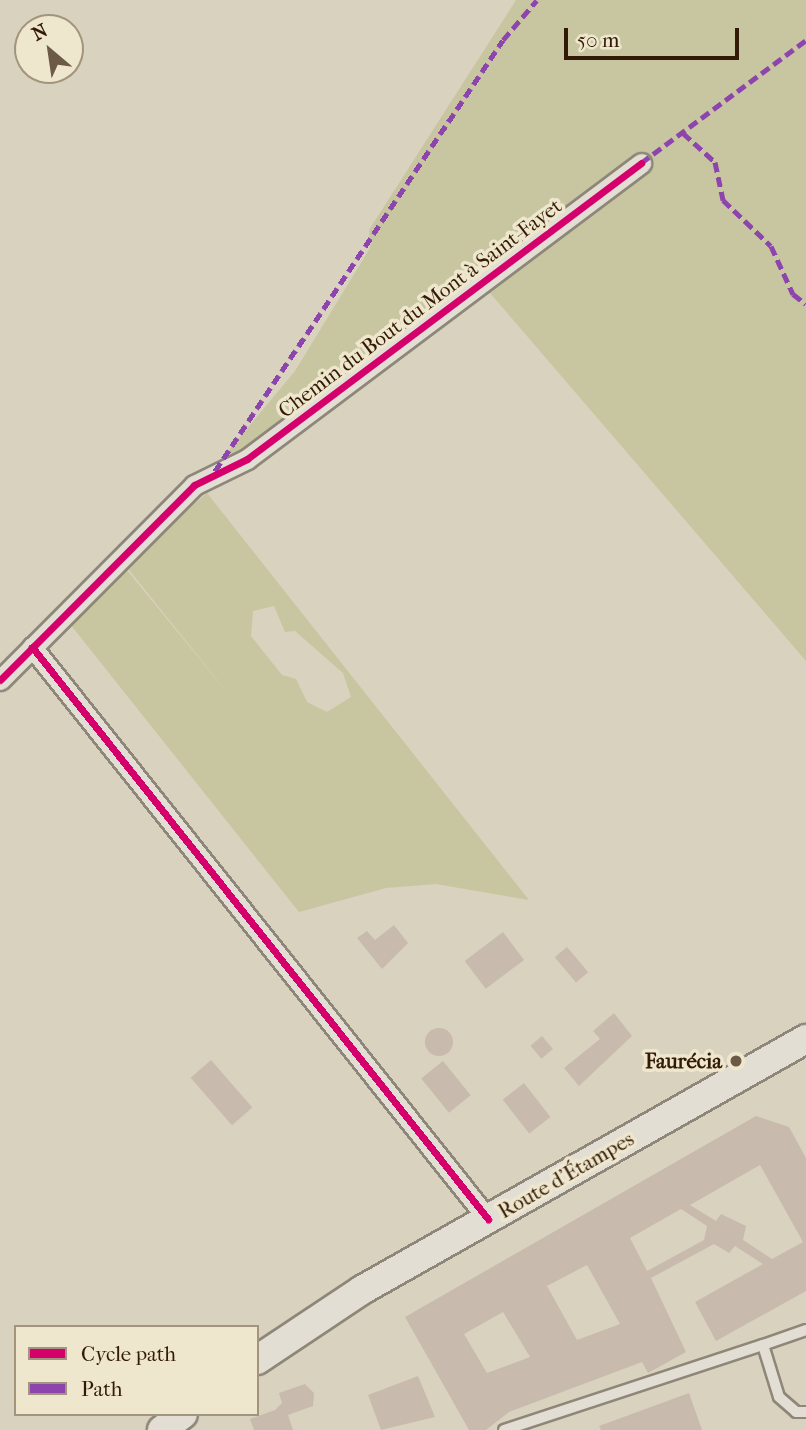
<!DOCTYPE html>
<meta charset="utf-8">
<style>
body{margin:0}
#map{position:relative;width:806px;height:1430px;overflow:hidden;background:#d9d2be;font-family:"IM FELL French Canon",serif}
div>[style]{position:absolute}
.green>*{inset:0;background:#c8c6a0}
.building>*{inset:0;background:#c8bbae;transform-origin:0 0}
.round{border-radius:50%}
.roads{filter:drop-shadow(2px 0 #8e8779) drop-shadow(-2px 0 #8e8779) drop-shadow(0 2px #8e8779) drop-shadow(0 -2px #8e8779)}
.lane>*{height:10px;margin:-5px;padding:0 5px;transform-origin:5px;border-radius:5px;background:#e2ded4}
.street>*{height:19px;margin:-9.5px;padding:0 9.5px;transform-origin:9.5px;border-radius:9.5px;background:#e2ded4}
.secondary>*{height:28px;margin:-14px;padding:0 14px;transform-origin:14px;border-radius:14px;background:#e2ded4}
.quiet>*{height:5px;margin-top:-2.5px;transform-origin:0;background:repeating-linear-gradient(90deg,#8e44ad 0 10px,transparent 0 15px)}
.cycleway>*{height:7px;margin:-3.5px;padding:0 3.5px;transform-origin:3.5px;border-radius:3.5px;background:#d6006c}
.dots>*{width:19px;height:19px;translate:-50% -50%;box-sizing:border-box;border:4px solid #eee6cd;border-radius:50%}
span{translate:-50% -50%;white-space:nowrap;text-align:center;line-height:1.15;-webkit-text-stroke:7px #eee6cd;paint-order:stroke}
.street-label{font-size:21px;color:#321a06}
.poi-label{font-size:21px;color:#321a06;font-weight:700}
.right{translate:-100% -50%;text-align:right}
.legend{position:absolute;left:14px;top:1325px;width:245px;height:91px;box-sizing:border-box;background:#eee6cd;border:2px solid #a3947d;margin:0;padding:9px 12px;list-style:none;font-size:21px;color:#321a06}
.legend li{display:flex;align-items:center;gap:14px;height:35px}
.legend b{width:35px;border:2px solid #a3947d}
.north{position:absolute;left:14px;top:14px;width:70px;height:70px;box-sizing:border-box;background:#eee6cd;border:2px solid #a3947d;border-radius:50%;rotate:331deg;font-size:19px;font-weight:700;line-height:28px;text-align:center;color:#321a06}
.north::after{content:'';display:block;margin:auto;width:24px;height:32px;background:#6c5a46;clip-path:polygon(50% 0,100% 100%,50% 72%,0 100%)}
.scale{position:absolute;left:564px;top:28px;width:175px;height:32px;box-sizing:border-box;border:4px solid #321a06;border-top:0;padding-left:9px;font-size:21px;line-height:24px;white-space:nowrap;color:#321a06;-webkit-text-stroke:5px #eee6cd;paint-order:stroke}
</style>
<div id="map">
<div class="green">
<div style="clip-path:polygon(516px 0,806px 0,806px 661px,490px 293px,399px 338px,205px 479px,295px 371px,370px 248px,369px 230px)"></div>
<div style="clip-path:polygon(evenodd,207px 493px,529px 900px,436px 884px,386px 888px,299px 912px,66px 619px,122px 564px,235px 702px,125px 565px,207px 493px,274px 606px,285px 632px,295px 631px,343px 673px,351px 697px,327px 712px,307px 702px,296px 679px,282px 675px,251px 636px,253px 611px,274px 606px)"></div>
</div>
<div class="building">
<div style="clip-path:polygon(394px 925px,408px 943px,382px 969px,357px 938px,367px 931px,375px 940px)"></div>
<div style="left:503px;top:932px;width:35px;height:48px;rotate:53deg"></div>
<div style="left:567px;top:947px;width:33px;height:16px;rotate:50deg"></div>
<div style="clip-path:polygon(614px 1013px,632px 1036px,579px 1086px,564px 1068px,600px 1039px,593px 1031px)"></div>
<div class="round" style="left:425px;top:1028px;width:28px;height:28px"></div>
<div style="left:542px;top:1036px;width:17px;height:15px;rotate:50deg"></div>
<div style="left:211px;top:1060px;width:63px;height:27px;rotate:49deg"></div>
<div style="left:443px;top:1061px;width:44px;height:28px;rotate:51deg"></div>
<div style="left:524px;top:1083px;width:43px;height:27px;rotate:52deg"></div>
<div style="clip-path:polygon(evenodd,756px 1116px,789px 1127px,806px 1158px,806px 1291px,716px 1341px,695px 1302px,763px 1264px,735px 1246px,729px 1253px,714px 1244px,651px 1278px,686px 1352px,648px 1373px,642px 1362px,509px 1412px,486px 1430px,469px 1430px,405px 1317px,756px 1116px,760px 1165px,803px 1242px,772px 1259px,743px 1240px,746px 1226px,721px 1214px,716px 1221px,690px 1205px,760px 1165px,756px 1116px,681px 1209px,707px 1226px,704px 1240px,647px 1271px,630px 1238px,681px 1209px,756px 1116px,587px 1265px,620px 1324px,577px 1340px,547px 1286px,587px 1265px,756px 1116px,503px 1312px,530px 1357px,487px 1373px,464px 1334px,503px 1312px)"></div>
<div style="clip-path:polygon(418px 1376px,435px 1417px,381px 1430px,368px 1395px)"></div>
<div style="clip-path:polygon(305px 1384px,314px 1393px,313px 1406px,288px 1415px,293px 1430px,254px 1430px,250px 1419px,275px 1410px,282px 1403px,279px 1393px)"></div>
<div style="clip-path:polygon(689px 1393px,702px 1430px,601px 1430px,599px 1426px)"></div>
</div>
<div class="roads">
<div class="lane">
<div style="left:806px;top:1330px;width:46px;rotate:160.8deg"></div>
<div style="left:763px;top:1345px;width:54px;rotate:72.9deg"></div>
<div style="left:779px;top:1397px;width:23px;rotate:41deg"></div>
<div style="left:796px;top:1412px;width:10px"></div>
<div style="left:504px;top:1430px;width:273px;rotate:-18.2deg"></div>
</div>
<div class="street">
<div style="left:32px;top:647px;width:732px;rotate:51.44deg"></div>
<div style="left:0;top:680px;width:275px;rotate:-45.1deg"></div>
<div style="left:194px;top:485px;width:59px;rotate:-26.1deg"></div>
<div style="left:247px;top:459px;width:493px;rotate:-36.9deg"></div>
</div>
<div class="secondary">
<div style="left:257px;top:1360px;width:126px;rotate:-33.7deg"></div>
<div style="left:362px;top:1290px;width:510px;rotate:-29.48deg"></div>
<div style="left:162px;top:1430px;width:26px;rotate:-37deg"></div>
</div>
</div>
<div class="quiet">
<div style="left:683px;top:133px;width:43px;rotate:42.2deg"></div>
<div style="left:715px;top:162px;width:39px;rotate:78deg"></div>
<div style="left:723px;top:200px;width:66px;rotate:43.8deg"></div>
<div style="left:771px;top:246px;width:53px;rotate:65.4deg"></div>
<div style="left:793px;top:294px;width:16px;rotate:38deg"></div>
<div style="left:641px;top:163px;width:206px;rotate:-36.7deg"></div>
<div style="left:215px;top:471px;width:518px;rotate:-56.25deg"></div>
<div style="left:503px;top:40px;width:52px;rotate:-49.6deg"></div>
</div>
<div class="cycleway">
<div style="left:32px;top:647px;width:732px;rotate:51.44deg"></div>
<div style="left:0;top:680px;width:275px;rotate:-45.1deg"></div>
<div style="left:194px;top:485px;width:59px;rotate:-26.1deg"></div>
<div style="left:247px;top:459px;width:493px;rotate:-36.9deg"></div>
</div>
<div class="dots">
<div style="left:736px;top:1061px;background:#6c5a46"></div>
</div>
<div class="street-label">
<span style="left:420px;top:308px;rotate:-37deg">Chemin du Bout du Mont à Saint-Fayet</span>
<span style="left:566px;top:1175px;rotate:-30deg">Route d'Étampes</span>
</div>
<div class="poi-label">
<span class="right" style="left:722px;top:1061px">Faurécia</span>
</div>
<ul class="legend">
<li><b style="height:9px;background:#d6006c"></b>Cycle path</li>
<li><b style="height:9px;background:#8e44ad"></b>Path</li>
</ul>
<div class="north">N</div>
<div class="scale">50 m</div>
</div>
